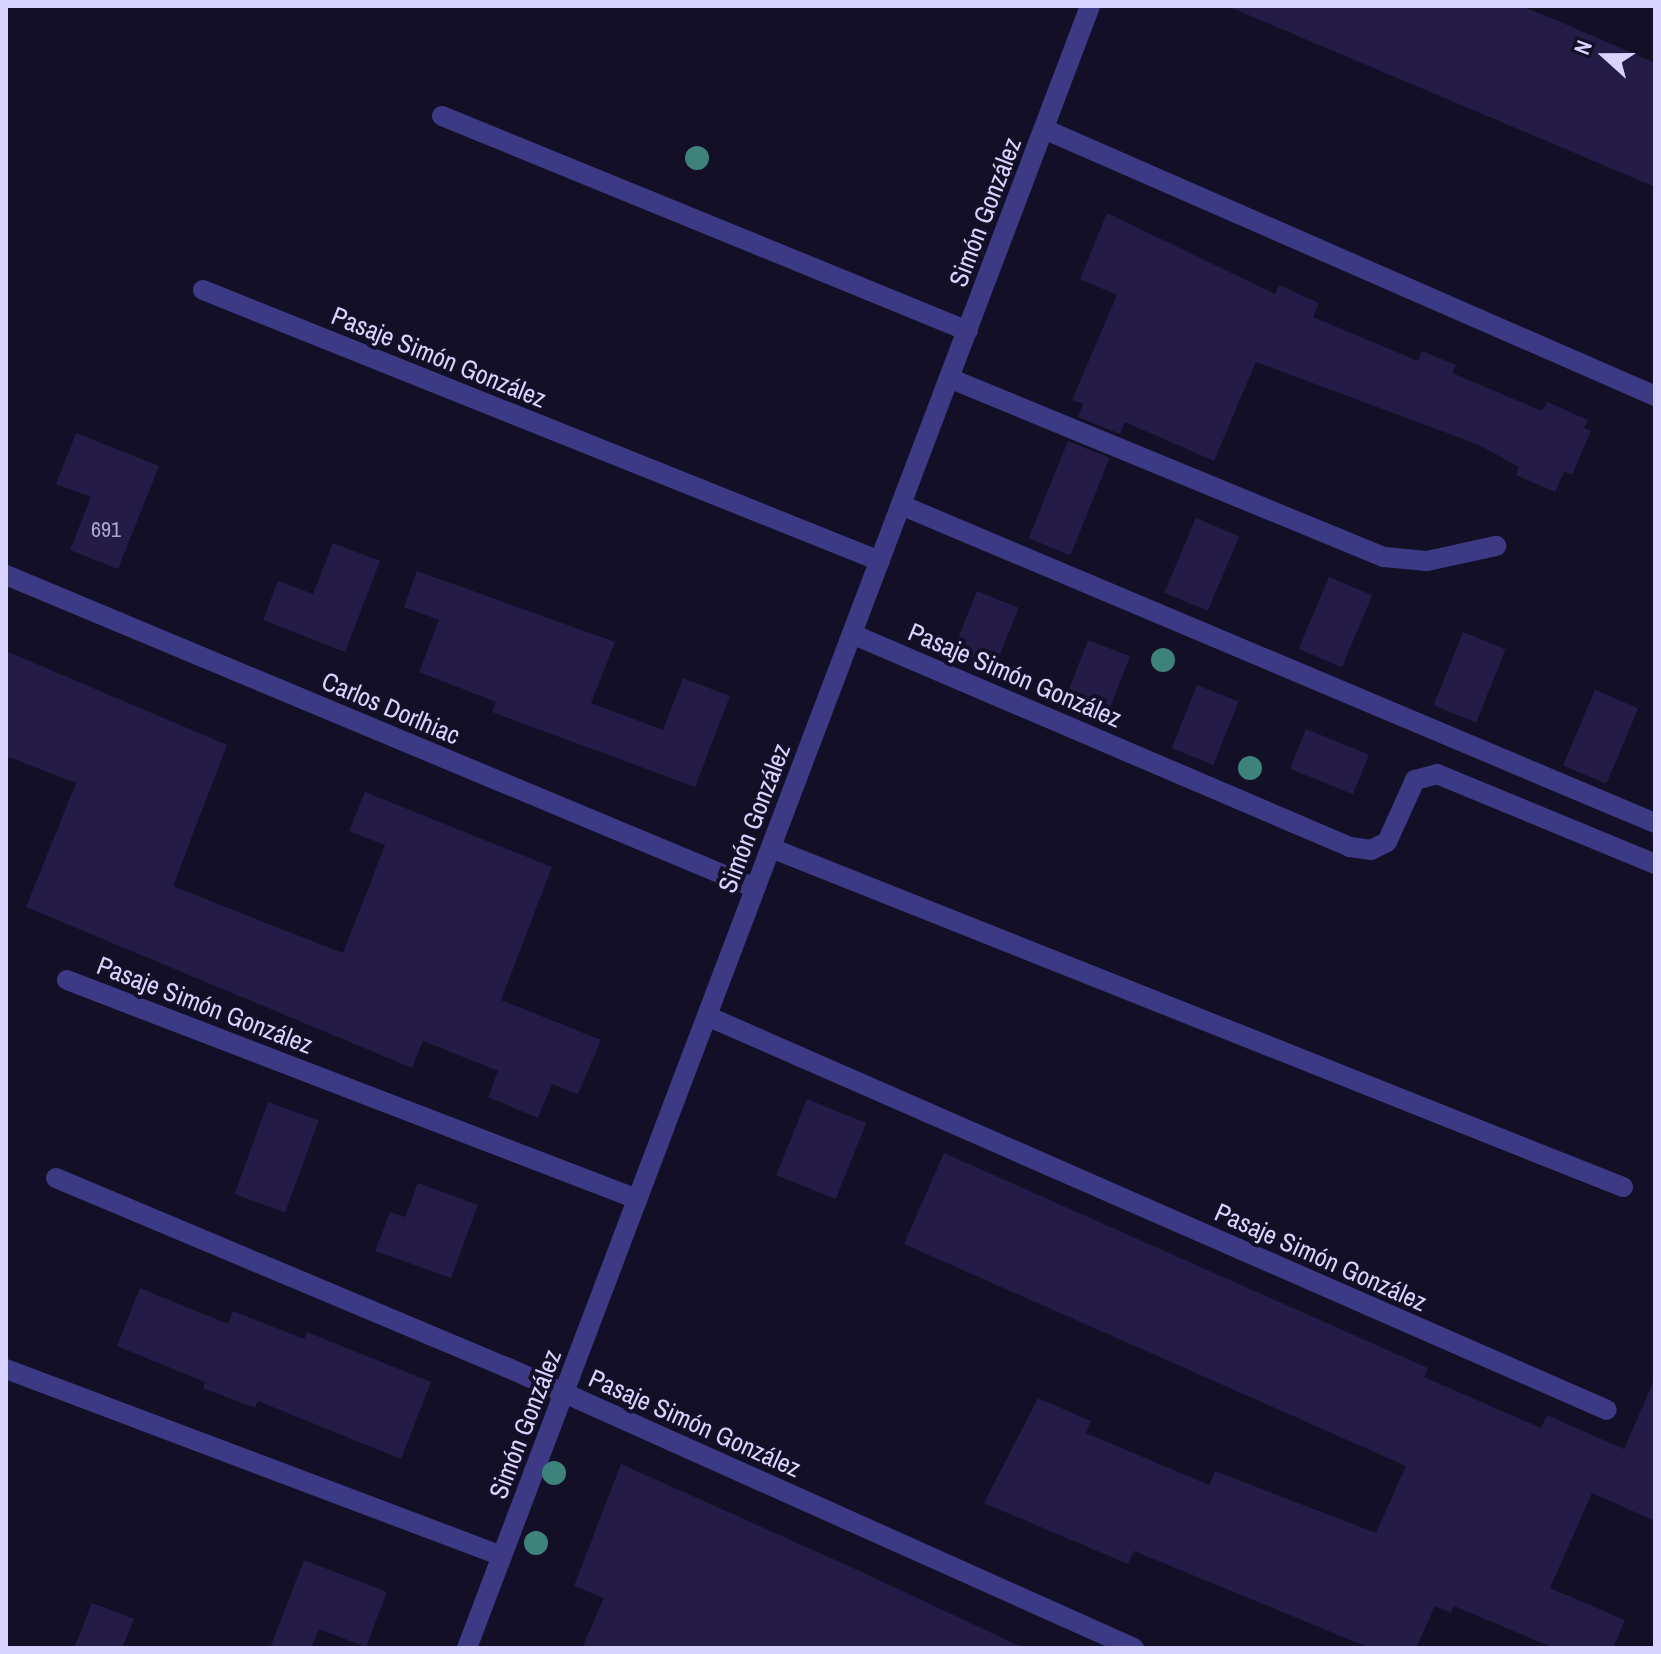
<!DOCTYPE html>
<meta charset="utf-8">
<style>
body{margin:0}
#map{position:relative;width:1661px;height:1654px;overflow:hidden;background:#130f26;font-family:"Archivo Narrow",sans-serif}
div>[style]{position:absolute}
.building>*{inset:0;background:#241b47;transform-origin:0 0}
.minor>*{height:20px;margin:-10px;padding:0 10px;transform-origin:10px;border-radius:10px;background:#3d3a85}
.trees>*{width:24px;height:24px;margin:-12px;border-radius:50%;background:#3d827b}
span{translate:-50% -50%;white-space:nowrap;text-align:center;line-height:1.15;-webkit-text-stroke:8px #130f26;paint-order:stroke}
.number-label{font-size:22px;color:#aca6d1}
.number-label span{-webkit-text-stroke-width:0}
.street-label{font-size:26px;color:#d9d4ff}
.frame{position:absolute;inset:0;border:8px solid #d9d4ff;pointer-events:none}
.north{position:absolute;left:1565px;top:16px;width:80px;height:80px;-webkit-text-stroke:6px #130f26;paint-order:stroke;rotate:291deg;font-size:22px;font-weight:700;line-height:32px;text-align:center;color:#d9d4ff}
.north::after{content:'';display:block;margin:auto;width:28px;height:36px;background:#d9d4ff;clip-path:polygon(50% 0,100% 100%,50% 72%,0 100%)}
</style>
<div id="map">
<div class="building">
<div style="clip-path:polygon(1227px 6px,1521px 6px,1556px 20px,1655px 63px,1655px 187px)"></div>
<div style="clip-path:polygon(1107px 213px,1275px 294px,1279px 285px,1319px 303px,1313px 317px,1418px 361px,1422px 351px,1456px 365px,1452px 373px,1542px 411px,1547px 402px,1588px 420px,1584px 428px,1591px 431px,1572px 475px,1564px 471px,1555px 492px,1516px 475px,1519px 467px,1479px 445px,1256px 362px,1214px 461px,1125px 422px,1120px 434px,1078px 417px,1083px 404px,1072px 400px,1117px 295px,1080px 279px)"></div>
<div style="clip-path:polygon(76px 433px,159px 466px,118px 569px,70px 550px,91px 497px,56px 484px)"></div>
<div style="left:1068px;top:441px;width:45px;height:105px;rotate:22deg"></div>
<div style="left:1196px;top:518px;width:47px;height:81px;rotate:23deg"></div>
<div style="clip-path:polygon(333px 543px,380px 561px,345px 652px,263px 620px,278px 581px,313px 594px)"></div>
<div style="clip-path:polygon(417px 571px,615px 642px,591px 703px,663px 730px,683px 678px,730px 696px,695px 787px,492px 712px,496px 702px,419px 672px,439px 620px,404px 607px)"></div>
<div style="left:1329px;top:577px;width:47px;height:78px;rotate:23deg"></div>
<div style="left:977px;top:591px;width:45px;height:69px;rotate:22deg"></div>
<div style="left:1463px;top:632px;width:46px;height:79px;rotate:22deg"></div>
<div style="left:1088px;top:640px;width:45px;height:68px;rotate:21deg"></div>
<div style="clip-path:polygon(6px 651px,227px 745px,173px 886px,276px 927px,343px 953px,385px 845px,349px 831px,365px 792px,552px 867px,501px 1000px,601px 1040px,578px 1094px,552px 1084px,538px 1118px,488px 1097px,498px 1071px,423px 1041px,412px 1068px,26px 907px,76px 783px,6px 756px)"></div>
<div style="left:1197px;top:685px;width:45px;height:68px;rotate:22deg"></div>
<div style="left:1595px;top:690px;width:47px;height:82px;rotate:23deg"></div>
<div style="left:1306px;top:729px;width:68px;height:43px;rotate:22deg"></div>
<div style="left:807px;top:1099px;width:64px;height:82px;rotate:22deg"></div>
<div style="left:268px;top:1102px;width:54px;height:98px;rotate:20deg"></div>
<div style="clip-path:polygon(944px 1153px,1428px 1368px,1424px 1377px,1541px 1428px,1547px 1415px,1624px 1449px,1655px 1378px,1655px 1521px,1592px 1493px,1550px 1588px,1625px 1620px,1613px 1648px,1554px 1648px,1454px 1606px,1451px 1613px,1435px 1606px,1416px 1648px,1370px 1648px,1134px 1551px,1128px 1564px,984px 1503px,1038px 1398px,1091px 1421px,1086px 1433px,1209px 1485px,1215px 1471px,1376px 1533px,1406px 1466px,904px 1244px)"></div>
<div style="clip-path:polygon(418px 1183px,478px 1205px,451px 1278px,375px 1251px,390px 1212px,405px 1217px)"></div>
<div style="clip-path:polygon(140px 1288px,228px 1324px,233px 1311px,304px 1339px,307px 1332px,431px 1382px,401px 1459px,258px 1401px,255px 1408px,203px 1388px,205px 1382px,117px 1346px)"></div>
<div style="clip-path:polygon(621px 1464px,851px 1567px,1024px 1648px,582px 1648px,604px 1598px,574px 1586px)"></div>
<div style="clip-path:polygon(304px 1560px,387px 1592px,366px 1647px,319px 1629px,311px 1648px,270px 1648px)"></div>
<div style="clip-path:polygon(92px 1603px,134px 1619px,122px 1648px,74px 1648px)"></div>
</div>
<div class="minor">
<div style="left:442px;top:116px;width:568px;rotate:22.23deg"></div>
<div style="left:1044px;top:129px;width:667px;rotate:23.6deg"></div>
<div style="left:203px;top:290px;width:729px;rotate:21.82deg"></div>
<div style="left:949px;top:378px;width:470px;rotate:22.4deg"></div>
<div style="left:1384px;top:557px;width:43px;rotate:5.3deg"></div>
<div style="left:1427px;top:561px;width:71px;rotate:-12.3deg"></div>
<div style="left:901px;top:505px;width:818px;rotate:22.87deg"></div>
<div style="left:6px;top:575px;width:812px;rotate:22.68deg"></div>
<div style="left:852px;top:634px;width:542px;rotate:23.16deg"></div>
<div style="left:1350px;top:847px;width:21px;rotate:8deg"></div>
<div style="left:1371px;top:850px;width:18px;rotate:-27deg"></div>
<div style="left:1387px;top:842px;width:68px;rotate:-65.7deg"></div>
<div style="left:1415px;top:780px;width:23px;rotate:-15deg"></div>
<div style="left:1437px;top:774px;width:236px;rotate:22.4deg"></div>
<div style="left:771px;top:848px;width:917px;rotate:21.7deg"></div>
<div style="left:67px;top:980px;width:611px;rotate:21.02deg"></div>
<div style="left:707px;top:1016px;width:982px;rotate:23.64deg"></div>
<div style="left:56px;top:1178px;width:488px;rotate:22.8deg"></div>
<div style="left:506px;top:1367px;width:688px;rotate:24.11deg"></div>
<div style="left:6px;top:1369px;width:530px;rotate:20.66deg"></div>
<div style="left:467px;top:1648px;width:1756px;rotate:-69.22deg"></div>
</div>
<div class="trees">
<div style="left:697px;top:158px"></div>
<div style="left:1163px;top:660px"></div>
<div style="left:1250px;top:768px"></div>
<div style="left:554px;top:1473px"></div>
<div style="left:536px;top:1543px"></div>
</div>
<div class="number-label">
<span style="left:106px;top:530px">691</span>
</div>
<div class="street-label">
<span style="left:985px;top:212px;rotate:-69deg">Simón González</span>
<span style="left:439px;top:357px;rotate:22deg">Pasaje Simón González</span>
<span style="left:1015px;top:675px;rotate:23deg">Pasaje Simón González</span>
<span style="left:391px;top:708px;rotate:23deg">Carlos Dorlhiac</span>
<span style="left:754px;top:818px;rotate:-69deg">Simón González</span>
<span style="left:205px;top:1005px;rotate:21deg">Pasaje Simón González</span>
<span style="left:1321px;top:1257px;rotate:24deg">Pasaje Simón González</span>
<span style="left:695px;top:1423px;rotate:24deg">Pasaje Simón González</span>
<span style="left:525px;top:1424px;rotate:-69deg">Simón González</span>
</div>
<div class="frame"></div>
<div class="north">N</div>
</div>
